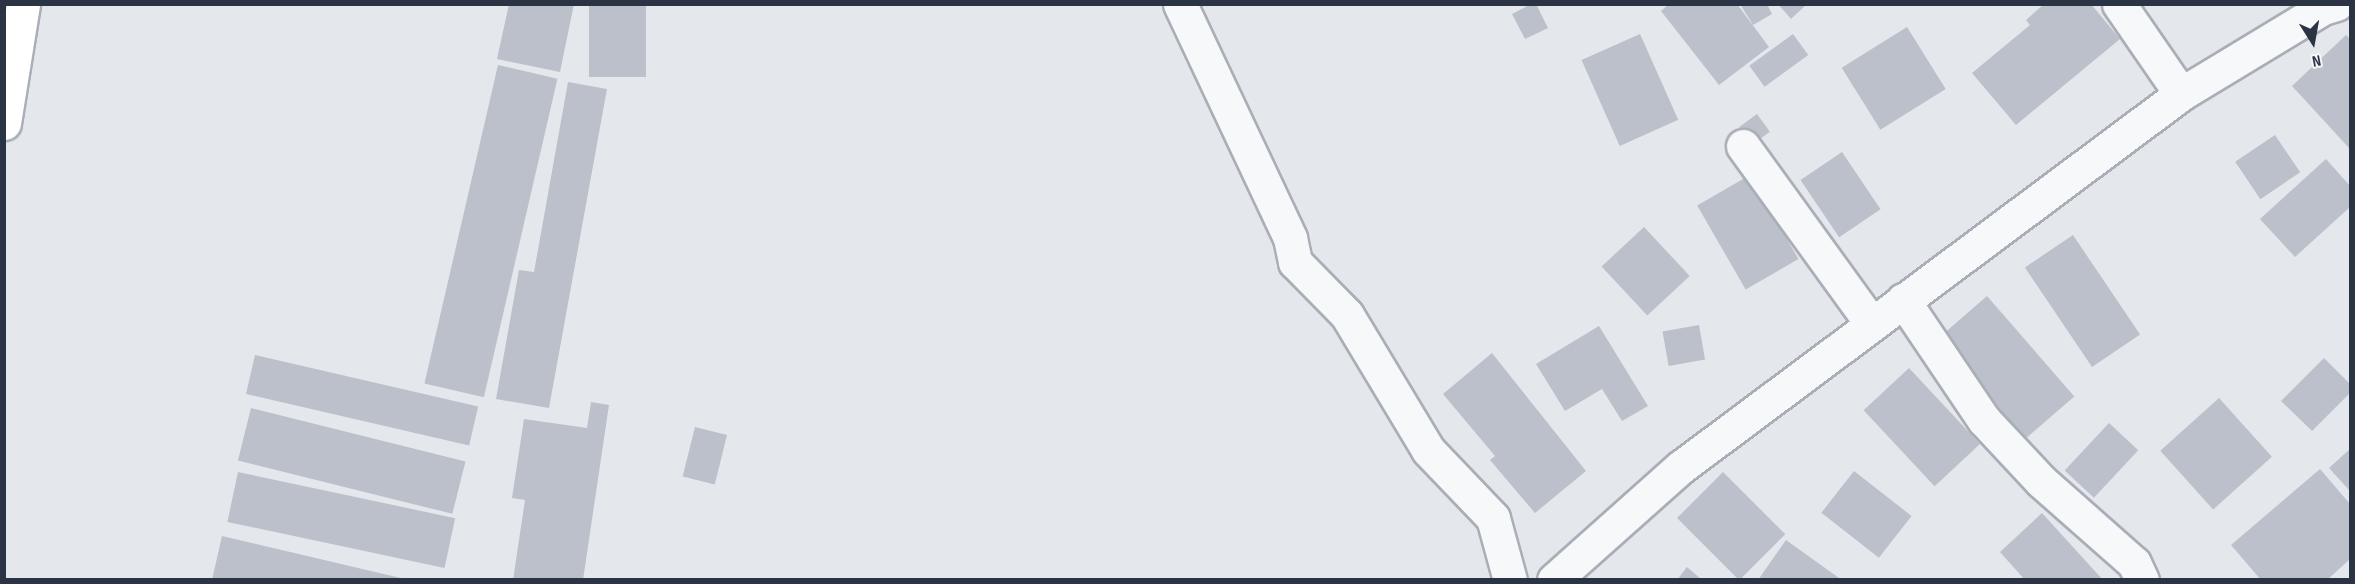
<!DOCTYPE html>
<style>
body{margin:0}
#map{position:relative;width:2355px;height:584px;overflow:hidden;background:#e4e7ec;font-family:"Sofia Sans Condensed",sans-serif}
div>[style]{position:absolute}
.building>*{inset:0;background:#bbc0ca;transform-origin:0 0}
.roads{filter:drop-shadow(2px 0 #a9aeb7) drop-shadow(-2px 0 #a9aeb7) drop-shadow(0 2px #a9aeb7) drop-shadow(0 -2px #a9aeb7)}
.minor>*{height:33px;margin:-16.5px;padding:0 16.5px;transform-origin:16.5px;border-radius:16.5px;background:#f7f8fa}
.major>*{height:33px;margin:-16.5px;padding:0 16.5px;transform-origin:16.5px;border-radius:16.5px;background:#fff}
span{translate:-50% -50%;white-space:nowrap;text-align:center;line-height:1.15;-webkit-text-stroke:6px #f4f6f9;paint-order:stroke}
.frame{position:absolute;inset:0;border:6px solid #2b3445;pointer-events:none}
.north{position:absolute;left:2283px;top:12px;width:60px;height:60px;-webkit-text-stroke:4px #f4f6f9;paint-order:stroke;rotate:169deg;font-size:16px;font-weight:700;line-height:24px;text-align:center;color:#2b3445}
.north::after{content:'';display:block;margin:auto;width:21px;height:27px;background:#2b3445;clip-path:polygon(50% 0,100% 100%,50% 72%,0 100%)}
</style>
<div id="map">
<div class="building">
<div style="clip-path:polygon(509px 4px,574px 4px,560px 72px,497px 59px)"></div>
<div style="left:589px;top:4px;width:57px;height:73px"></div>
<div style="clip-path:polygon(1531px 4px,1536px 4px,1548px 28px,1525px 39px,1512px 14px)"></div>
<div style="clip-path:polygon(1669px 4px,1737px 4px,1769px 47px,1719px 85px,1661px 11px)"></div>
<div style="clip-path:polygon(1740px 4px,1767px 4px,1772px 14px,1753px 25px)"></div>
<div style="clip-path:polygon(1778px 4px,1807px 4px,1791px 19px)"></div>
<div style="clip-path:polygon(2044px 4px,2091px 4px,2120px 39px,2016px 125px,1972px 73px,2030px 25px,2026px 20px)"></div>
<div style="left:1907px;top:27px;width:73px;height:77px;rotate:58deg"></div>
<div style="left:1640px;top:34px;width:94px;height:64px;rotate:66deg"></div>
<div style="left:1793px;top:34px;width:26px;height:54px;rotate:54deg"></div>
<div style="clip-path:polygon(2346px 35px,2350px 39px,2350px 149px,2292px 86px)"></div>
<div style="left:498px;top:65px;width:61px;height:327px;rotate:13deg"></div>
<div style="clip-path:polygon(568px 82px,607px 89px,549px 408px,496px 399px,519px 270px,534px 272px)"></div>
<div style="left:1757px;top:114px;width:22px;height:22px;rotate:54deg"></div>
<div style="left:2275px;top:135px;width:45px;height:48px;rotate:56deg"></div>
<div style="left:1842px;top:152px;width:69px;height:50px;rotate:56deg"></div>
<div style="clip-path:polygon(2326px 159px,2350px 186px,2350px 207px,2295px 257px,2260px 219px)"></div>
<div style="left:1750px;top:175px;width:97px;height:61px;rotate:60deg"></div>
<div style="left:1644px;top:227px;width:67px;height:58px;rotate:47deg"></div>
<div style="left:2073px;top:235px;width:120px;height:58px;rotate:56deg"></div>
<div style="left:1987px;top:296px;width:133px;height:66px;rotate:49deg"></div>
<div style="left:1699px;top:325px;width:35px;height:37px;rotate:80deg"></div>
<div style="clip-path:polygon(1599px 326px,1648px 406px,1622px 421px,1602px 389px,1565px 411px,1536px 364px)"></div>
<div style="clip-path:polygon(1492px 353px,1586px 471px,1535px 513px,1490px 460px,1495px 456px,1443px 394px)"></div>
<div style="left:255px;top:355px;width:229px;height:40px;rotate:13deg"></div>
<div style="clip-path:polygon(2324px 358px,2350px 384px,2350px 393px,2312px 431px,2281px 401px)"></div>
<div style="left:1909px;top:368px;width:104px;height:62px;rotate:47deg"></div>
<div style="left:2219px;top:398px;width:79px;height:79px;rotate:48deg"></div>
<div style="clip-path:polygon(591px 402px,609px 405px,583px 580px,513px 580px,525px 500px,512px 498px,524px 419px,587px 428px)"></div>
<div style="left:251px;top:408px;width:221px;height:54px;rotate:14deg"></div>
<div style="left:2109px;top:423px;width:40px;height:65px;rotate:43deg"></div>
<div style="left:695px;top:427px;width:33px;height:51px;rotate:14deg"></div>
<div style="clip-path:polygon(2350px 449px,2350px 491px,2329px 468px)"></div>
<div style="clip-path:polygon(2320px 469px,2350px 504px,2350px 559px,2327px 580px,2261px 580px,2231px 545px)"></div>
<div style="left:1854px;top:471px;width:73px;height:53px;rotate:38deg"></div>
<div style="left:238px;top:472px;width:222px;height:51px;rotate:12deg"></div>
<div style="left:1723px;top:472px;width:88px;height:65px;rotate:45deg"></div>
<div style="clip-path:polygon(2042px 513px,2103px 580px,2025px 580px,2000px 552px)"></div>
<div style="clip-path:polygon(222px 536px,405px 579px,405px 580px,212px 580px)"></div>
<div style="clip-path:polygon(1786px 540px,1839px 578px,1838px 580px,1758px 580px)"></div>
<div style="clip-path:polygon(1687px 567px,1702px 580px,1677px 580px)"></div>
</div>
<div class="roads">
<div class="minor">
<div style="left:1180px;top:4px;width:259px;rotate:64.8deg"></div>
<div style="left:1290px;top:238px;width:25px;rotate:78deg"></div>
<div style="left:1295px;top:262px;width:74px;rotate:45.5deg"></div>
<div style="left:1347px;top:315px;width:157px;rotate:59deg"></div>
<div style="left:1428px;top:450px;width:94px;rotate:46.3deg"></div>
<div style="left:1493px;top:518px;width:64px;rotate:74.7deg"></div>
<div style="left:2119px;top:4px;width:109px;rotate:55.4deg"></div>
<div style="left:1743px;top:146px;width:220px;rotate:54.1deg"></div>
<div style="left:1903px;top:300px;width:145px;rotate:56deg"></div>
<div style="left:1984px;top:420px;width:83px;rotate:46.9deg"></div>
<div style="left:2041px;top:481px;width:124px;rotate:41.4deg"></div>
<div style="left:2134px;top:563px;width:19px;rotate:65deg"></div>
<div style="left:1554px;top:580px;width:170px;rotate:-41.7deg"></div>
<div style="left:1681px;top:467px;width:624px;rotate:-36.72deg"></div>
<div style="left:2181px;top:94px;width:166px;rotate:-31.2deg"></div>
<div style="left:2323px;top:8px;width:14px;rotate:-17deg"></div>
</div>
<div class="major">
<div style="left:4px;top:123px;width:121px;rotate:-80.9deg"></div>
</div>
</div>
<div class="frame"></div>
<div class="north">N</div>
</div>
